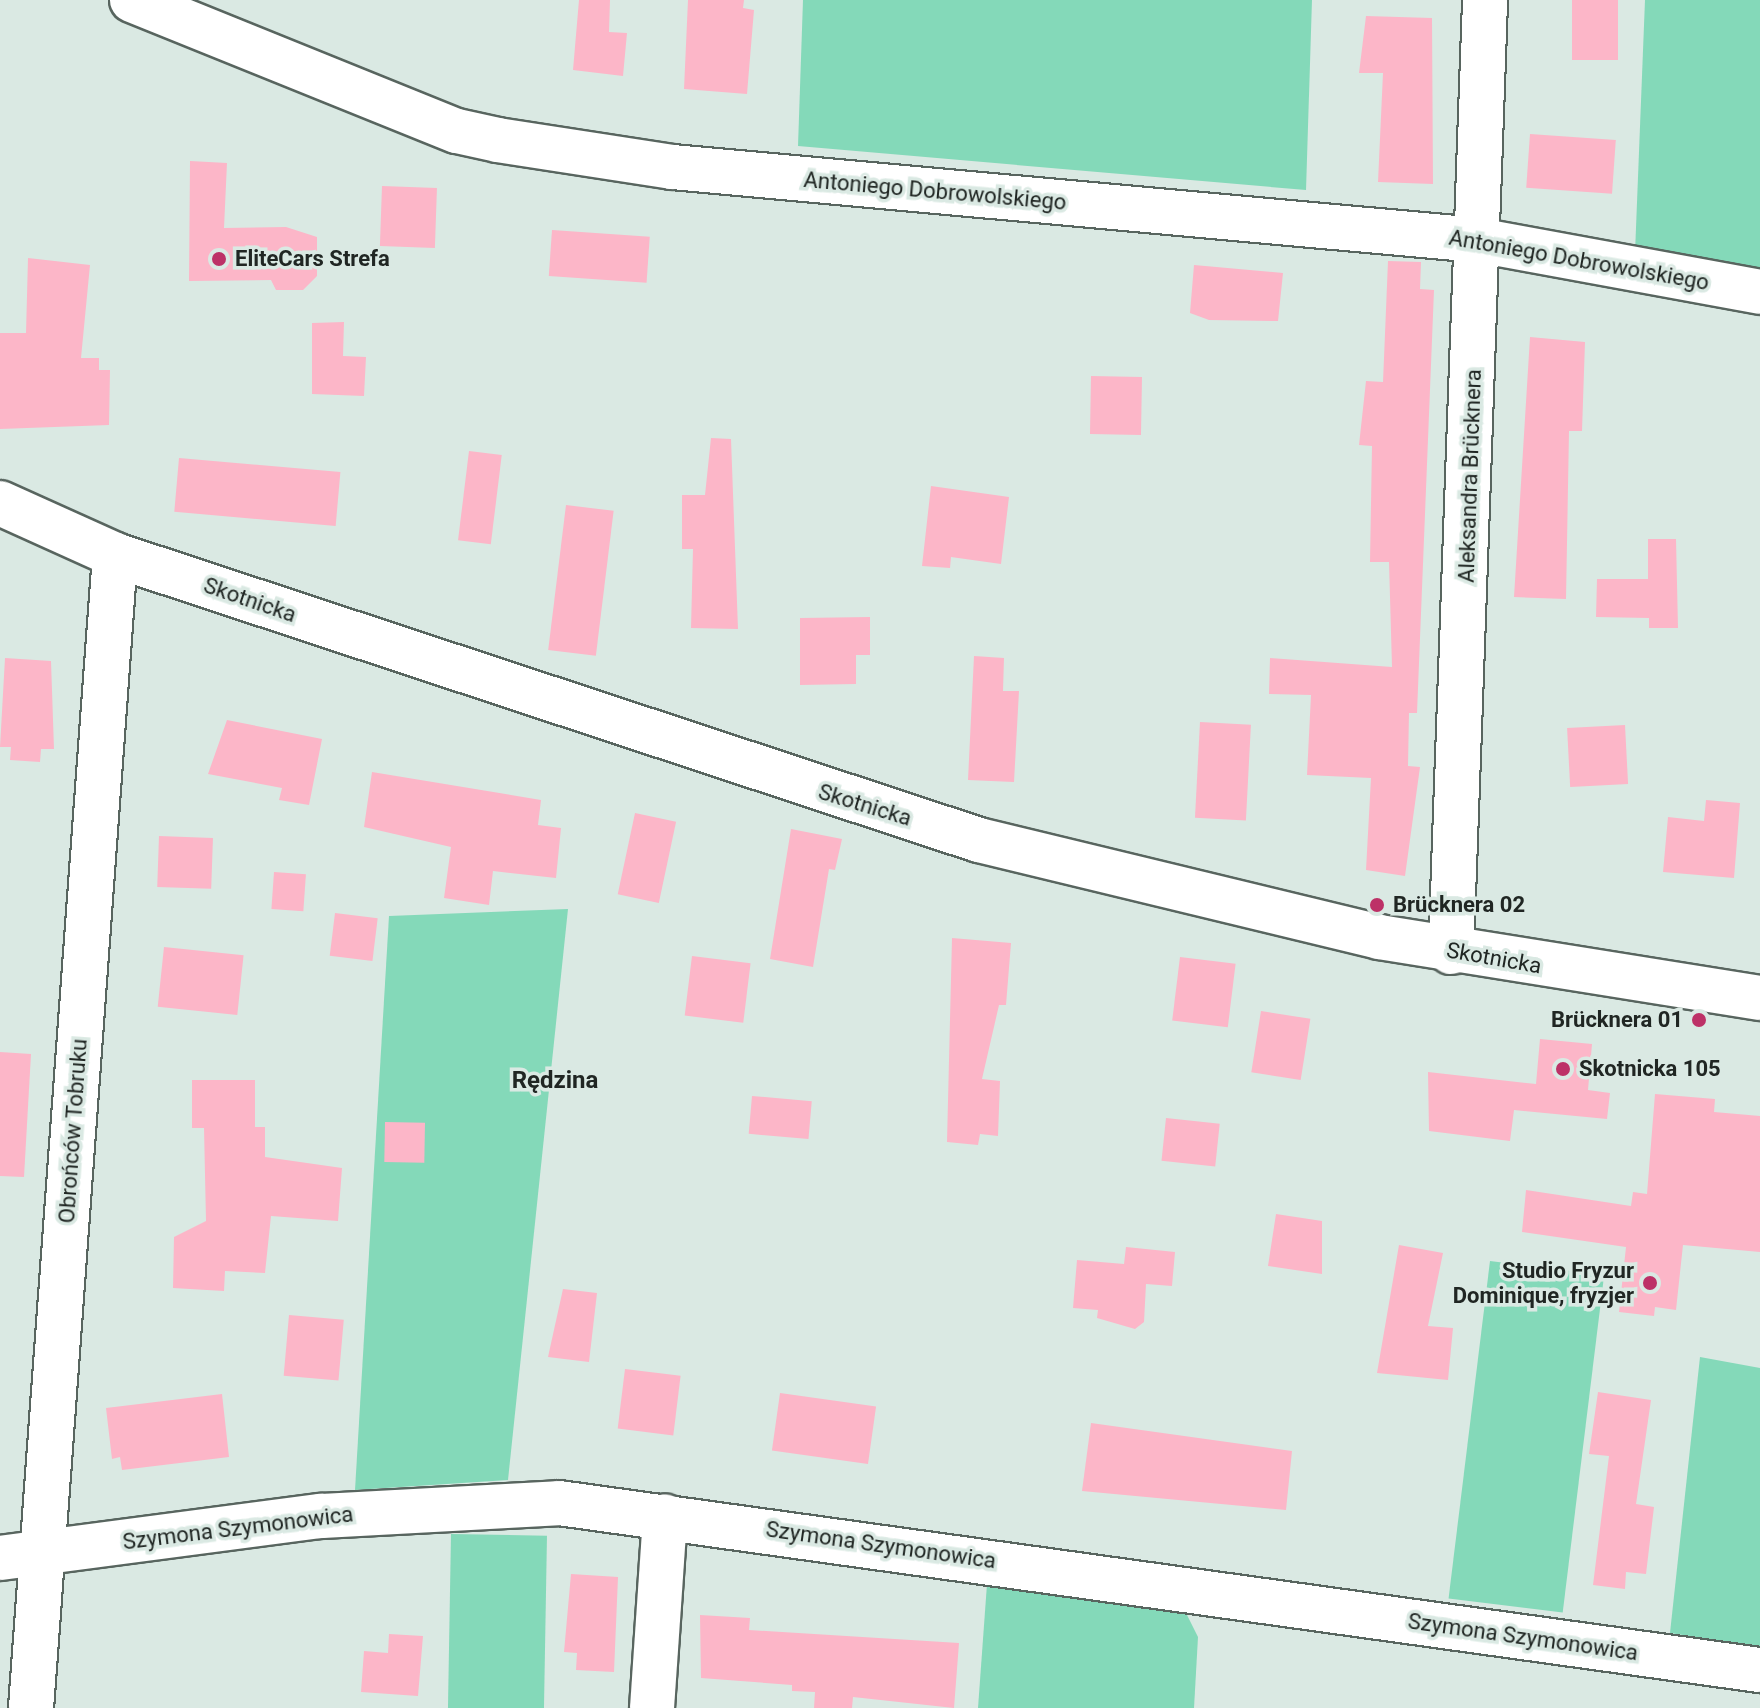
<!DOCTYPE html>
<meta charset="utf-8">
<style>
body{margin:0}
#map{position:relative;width:1760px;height:1708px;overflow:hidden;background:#dae9e3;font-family:Roboto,sans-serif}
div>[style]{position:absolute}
.green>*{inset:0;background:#84d9b9;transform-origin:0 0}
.building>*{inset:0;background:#fcb6c8;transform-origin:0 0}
.roads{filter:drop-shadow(2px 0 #58655f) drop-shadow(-2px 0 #58655f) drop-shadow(0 2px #58655f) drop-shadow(0 -2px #58655f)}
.minor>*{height:44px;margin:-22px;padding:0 22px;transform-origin:22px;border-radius:22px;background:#fff}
.dots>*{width:22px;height:22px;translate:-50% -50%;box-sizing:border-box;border:4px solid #dae9e3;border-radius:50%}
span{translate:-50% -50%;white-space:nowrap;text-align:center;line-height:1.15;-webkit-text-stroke:7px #dae9e3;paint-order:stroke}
.street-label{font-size:22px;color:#202623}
.poi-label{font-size:22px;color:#202623;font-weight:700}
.left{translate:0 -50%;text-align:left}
.right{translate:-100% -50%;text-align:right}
.neighbourhood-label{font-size:24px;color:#202623;font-weight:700}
</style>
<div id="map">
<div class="green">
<div style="clip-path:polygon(803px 0,1312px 0,1306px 190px,798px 146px)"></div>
<div style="clip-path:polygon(1645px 0,1760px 0,1760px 277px,1635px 253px)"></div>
<div style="clip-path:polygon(568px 909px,508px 1480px,355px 1490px,389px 916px)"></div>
<div style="left:1490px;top:1261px;width:115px;height:340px;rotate:7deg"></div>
<div style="clip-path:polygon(1700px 1357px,1760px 1368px,1760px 1647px,1670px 1633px)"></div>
<div style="left:451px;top:1534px;width:96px;height:174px;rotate:1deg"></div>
<div style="clip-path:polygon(987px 1584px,1185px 1611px,1198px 1637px,1194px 1708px,978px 1708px)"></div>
</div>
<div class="building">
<div style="clip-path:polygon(579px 0,610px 0,609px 32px,627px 33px,623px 76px,573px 70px)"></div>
<div style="clip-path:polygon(688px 0,744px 0,743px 8px,754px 10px,747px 94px,684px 89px)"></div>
<div style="left:1572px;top:0;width:46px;height:60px"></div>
<div style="clip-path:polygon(1366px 16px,1432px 18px,1433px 184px,1378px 182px,1383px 73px,1359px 73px)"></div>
<div style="left:1530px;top:134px;width:86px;height:54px;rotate:4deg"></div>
<div style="clip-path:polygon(190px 161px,227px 163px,224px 228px,286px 227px,317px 237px,317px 276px,303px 290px,276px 290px,271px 280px,189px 281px)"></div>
<div style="left:382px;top:186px;width:55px;height:60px;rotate:2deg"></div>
<div style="left:552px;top:230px;width:98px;height:46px;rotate:4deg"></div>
<div style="clip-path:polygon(28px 258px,90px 265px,81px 358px,99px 358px,99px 370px,110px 370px,109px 425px,0 429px,0 333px,26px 333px)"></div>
<div style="clip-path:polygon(1388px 261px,1421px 262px,1420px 289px,1434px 290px,1417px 713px,1409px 713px,1408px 766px,1420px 767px,1405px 876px,1366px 870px,1371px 778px,1307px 775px,1311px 695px,1269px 694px,1270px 658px,1392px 667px,1389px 562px,1370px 562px,1372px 446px,1359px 445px,1366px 381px,1383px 382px)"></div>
<div style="clip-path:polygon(1194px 265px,1283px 273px,1278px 321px,1209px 320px,1190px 313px)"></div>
<div style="clip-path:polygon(344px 322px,343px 356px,366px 357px,364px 396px,312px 394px,312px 323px)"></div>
<div style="clip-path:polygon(1530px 337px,1585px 342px,1582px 431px,1569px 431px,1566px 599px,1514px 597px)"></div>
<div style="left:1091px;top:376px;width:51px;height:58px;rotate:1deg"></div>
<div style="clip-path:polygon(711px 438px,731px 439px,738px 629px,691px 628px,693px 549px,682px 549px,682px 495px,705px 495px)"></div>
<div style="left:469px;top:451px;width:33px;height:90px;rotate:7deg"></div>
<div style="left:179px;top:458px;width:162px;height:54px;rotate:5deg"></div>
<div style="clip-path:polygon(931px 486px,1009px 497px,1001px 564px,951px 557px,950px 568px,922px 566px)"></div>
<div style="left:566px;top:505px;width:48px;height:146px;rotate:7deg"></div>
<div style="clip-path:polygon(1648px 539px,1676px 539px,1678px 628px,1649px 628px,1649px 618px,1596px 617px,1597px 579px,1648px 579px)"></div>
<div style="clip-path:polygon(870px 617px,870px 655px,856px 655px,856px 684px,800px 685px,800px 618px)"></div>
<div style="clip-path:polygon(974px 656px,1004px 658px,1003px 691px,1019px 691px,1014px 782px,968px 780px)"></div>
<div style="clip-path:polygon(5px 658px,51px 661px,54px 749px,41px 749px,40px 762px,10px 760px,11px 747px,0 747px)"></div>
<div style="clip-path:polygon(227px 720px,322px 739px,309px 805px,279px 800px,282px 788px,208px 774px)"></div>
<div style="left:1200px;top:722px;width:51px;height:96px;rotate:3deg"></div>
<div style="left:1625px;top:725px;width:59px;height:58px;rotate:87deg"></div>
<div style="clip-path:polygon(372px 772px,541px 800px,538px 825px,561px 828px,556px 878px,493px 871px,489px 905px,444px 898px,451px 847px,364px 827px)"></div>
<div style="clip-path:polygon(1706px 800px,1740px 803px,1734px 878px,1663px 872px,1668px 817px,1704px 821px)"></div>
<div style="left:635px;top:813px;width:42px;height:83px;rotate:12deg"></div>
<div style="clip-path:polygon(791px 829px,842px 839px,835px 870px,829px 869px,813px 967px,770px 959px)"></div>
<div style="left:159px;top:836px;width:54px;height:51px;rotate:2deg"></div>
<div style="left:274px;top:872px;width:32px;height:37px;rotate:4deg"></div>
<div style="left:335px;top:913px;width:43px;height:43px;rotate:7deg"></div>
<div style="clip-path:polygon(952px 938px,1011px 943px,1006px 1005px,999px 1005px,982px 1079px,1000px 1081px,998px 1136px,980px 1134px,978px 1145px,947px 1142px)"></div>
<div style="left:164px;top:947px;width:80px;height:60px;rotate:6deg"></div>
<div style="left:692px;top:956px;width:59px;height:60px;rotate:7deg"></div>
<div style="left:1180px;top:957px;width:56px;height:64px;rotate:7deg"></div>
<div style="left:1261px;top:1011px;width:50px;height:62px;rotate:9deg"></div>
<div style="clip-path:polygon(1540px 1039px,1592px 1044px,1588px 1090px,1610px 1093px,1607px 1119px,1514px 1110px,1510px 1141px,1429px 1131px,1428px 1072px,1536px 1084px)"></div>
<div style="clip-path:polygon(0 1052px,31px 1054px,24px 1177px,0 1176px)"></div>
<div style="clip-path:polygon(192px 1080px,255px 1080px,255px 1127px,265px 1127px,265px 1157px,342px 1168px,338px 1221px,271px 1216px,265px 1273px,225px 1271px,224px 1291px,173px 1288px,174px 1237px,206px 1221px,204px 1128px,192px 1128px)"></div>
<div style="clip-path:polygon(1655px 1094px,1715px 1099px,1714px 1112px,1760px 1116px,1760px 1252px,1683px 1245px,1676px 1310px,1655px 1307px,1654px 1316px,1619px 1312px,1626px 1247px,1522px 1232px,1526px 1190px,1631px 1206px,1633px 1192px,1647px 1194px)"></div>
<div style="left:752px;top:1096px;width:60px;height:38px;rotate:5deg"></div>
<div style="left:1166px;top:1118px;width:54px;height:43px;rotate:6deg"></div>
<div style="left:385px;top:1122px;width:40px;height:40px;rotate:1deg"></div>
<div style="clip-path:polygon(1276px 1214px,1322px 1221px,1322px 1274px,1268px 1266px)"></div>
<div style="clip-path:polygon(1399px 1245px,1443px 1253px,1428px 1326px,1453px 1328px,1448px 1380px,1377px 1373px)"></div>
<div style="clip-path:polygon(1126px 1247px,1175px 1252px,1172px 1286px,1146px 1284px,1144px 1322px,1135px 1329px,1097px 1318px,1098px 1310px,1073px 1308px,1077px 1260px,1124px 1264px)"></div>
<div style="clip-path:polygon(563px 1289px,597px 1293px,589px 1362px,548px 1357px)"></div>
<div style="left:289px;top:1315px;width:55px;height:61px;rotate:5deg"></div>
<div style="left:625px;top:1369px;width:56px;height:60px;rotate:7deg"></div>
<div style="clip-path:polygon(1598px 1392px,1651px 1400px,1636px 1504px,1654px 1507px,1646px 1574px,1626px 1572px,1625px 1589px,1593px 1585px,1609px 1456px,1589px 1454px)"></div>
<div style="left:780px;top:1393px;width:97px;height:58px;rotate:8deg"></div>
<div style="clip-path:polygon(222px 1394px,229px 1457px,122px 1470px,120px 1457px,112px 1459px,106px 1408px)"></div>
<div style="clip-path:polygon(1091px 1423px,1292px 1451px,1286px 1510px,1082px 1491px)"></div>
<div style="clip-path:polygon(571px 1574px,618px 1577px,614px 1672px,576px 1670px,577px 1653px,564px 1652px)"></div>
<div style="clip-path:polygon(700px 1615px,750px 1618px,749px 1630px,959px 1643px,954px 1708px,853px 1697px,852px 1708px,814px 1708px,815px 1692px,792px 1691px,792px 1685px,701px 1678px)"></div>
<div style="clip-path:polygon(389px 1634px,423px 1636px,418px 1696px,361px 1692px,364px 1651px,388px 1653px)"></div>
</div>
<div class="roads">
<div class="minor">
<div style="left:132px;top:0;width:350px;rotate:22deg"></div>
<div style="left:457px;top:131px;width:42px;rotate:12.4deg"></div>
<div style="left:498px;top:140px;width:176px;rotate:8.8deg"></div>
<div style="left:672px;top:167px;width:809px;rotate:5.18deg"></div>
<div style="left:1478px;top:240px;width:287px;rotate:10.4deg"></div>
<div style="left:0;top:503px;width:126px;rotate:24.3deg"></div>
<div style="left:115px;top:555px;width:910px;rotate:18.26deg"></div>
<div style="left:979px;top:840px;width:412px;rotate:13.6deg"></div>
<div style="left:1379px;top:937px;width:386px;rotate:9.1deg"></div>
<div style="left:1451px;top:952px;width:953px;rotate:-87.95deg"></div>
<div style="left:0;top:1558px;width:324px;rotate:-7.5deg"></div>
<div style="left:321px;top:1516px;width:238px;rotate:-3.1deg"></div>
<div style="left:559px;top:1503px;width:1213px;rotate:7.92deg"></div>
<div style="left:31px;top:1708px;width:1156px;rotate:-85.83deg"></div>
<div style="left:652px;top:1708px;width:192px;rotate:-86.1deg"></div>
</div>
</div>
<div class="dots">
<div style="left:219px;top:259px;background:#bd3167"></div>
<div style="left:1377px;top:905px;background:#bd3167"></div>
<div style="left:1699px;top:1020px;background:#bd3167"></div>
<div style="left:1563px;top:1069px;background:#bd3167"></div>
<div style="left:1650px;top:1283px;background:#bd3167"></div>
</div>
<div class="street-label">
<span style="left:935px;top:191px;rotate:5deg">Antoniego Dobrowolskiego</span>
<span style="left:1579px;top:260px;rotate:10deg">Antoniego Dobrowolskiego</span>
<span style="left:1470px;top:476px;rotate:-88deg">Aleksandra Brücknera</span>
<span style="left:250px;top:600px;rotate:19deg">Skotnicka</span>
<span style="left:865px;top:805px;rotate:17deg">Skotnicka</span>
<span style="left:1494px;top:958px;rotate:10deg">Skotnicka</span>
<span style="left:73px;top:1131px;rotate:-86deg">Obrońców Tobruku</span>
<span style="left:238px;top:1528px;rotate:-7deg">Szymona Szymonowica</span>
<span style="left:881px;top:1545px;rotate:8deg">Szymona Szymonowica</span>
<span style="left:1523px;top:1637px;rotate:8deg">Szymona Szymonowica</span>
</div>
<div class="poi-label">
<span class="left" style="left:235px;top:259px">EliteCars Strefa</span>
<span class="left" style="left:1393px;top:905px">Brücknera 02</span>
<span class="right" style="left:1683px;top:1020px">Brücknera 01</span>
<span class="left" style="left:1579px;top:1069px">Skotnicka 105</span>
<span class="right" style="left:1634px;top:1283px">Studio Fryzur<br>Dominique, fryzjer</span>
</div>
<div class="neighbourhood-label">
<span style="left:555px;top:1081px">Rędzina</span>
</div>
</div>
